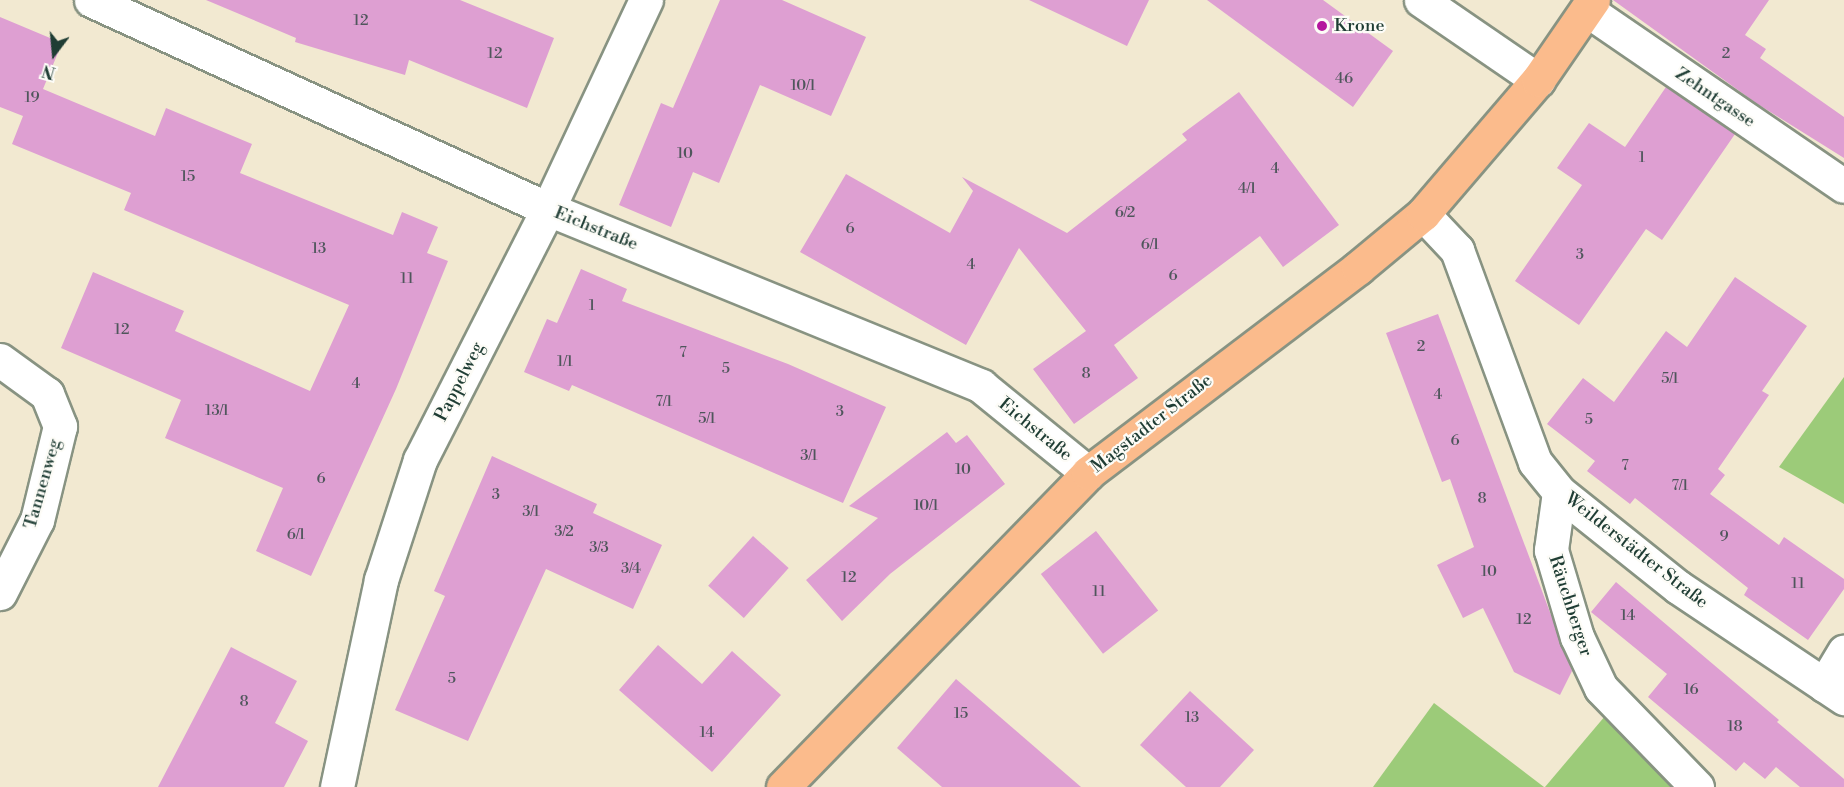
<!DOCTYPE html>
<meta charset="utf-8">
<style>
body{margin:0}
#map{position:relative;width:1844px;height:787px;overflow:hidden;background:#f2e9d1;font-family:"Libre Bodoni",serif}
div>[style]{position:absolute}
.green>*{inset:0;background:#9ccb79}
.building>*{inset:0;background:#de9fd2;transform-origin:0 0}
.roads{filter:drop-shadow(2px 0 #889382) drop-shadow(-2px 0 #889382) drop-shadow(0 2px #889382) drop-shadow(0 -2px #889382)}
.minor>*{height:33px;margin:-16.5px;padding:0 16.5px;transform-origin:16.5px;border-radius:16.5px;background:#fff}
.major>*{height:33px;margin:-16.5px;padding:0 16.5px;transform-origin:16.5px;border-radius:16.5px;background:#fbbb8c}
.dots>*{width:16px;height:16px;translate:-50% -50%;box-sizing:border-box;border:3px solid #fdfcf7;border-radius:50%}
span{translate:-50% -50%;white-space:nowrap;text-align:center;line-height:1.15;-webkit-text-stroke:4.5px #fdfcf7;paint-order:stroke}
.number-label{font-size:15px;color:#4f565c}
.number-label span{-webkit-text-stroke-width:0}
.poi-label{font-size:18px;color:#1f3d34}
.left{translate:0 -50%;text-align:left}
.street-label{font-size:18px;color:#1f3d34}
.north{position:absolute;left:24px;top:24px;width:60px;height:60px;-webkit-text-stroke:4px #fdfcf7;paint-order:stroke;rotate:196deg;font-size:16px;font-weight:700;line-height:24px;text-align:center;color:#1f3d34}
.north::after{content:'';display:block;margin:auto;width:21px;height:27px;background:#1f3d34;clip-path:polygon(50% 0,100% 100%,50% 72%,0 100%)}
</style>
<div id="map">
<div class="green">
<div style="clip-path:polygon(1844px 377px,1844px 504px,1779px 467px)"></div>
<div style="clip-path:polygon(1434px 703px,1544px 787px,1373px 787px)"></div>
<div style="clip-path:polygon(1611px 709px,1701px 787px,1545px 787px)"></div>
</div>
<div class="building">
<div style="clip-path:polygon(206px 0,460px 0,554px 38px,527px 108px,409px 60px,405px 75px,295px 42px,296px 38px)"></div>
<div style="clip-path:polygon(720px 0,782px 0,866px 37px,831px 116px,760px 85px,719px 183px,693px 172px,671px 227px,619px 205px,661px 103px,673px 108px)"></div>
<div style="clip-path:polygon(1029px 0,1149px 0,1127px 46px)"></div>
<div style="clip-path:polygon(1207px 0,1323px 0,1393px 51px,1353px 107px)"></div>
<div style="clip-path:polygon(1613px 0,1769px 0,1745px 35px,1766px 49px,1760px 58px,1844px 117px,1844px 158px,1756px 103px)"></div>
<div style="clip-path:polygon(0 17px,62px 43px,43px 89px,155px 136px,166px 108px,252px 144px,240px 173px,393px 235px,402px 212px,438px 227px,427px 253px,448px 261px,396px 389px,311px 576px,256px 551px,283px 488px,165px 438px,181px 400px,61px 348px,93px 272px,184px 311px,175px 331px,310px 391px,349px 305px,124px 210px,131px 193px,12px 144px,23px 116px,0 107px)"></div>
<div style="clip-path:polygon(1666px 87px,1735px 134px,1662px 240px,1646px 229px,1579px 325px,1515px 281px,1582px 185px,1557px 168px,1589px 123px,1625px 147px)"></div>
<div style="clip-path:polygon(1239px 92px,1339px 225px,1283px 267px,1260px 236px,1114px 345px,1138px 378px,1074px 424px,1033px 369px,1086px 331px,1019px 248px,966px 345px,800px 252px,846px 174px,950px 233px,973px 191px,962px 177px,1067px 233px,1187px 140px,1182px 134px)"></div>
<div style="clip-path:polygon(581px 269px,627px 289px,622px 301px,788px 364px,886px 407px,843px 503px,572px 385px,569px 391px,524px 372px,547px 319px,557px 323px)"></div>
<div style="clip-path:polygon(1735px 277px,1807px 326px,1762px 391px,1769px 395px,1718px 469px,1725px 475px,1710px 494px,1779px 545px,1784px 537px,1844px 579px,1844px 589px,1808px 640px,1744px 595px,1748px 588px,1635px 498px,1630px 504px,1587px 471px,1595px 461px,1547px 424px,1583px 378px,1614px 402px,1666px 331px,1687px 347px)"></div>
<div style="clip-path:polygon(1438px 314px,1572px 671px,1560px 695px,1514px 672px,1483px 608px,1463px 618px,1437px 565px,1474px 547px,1450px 479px,1442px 482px,1386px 333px)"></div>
<div style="clip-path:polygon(947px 432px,956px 443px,967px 435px,1005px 484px,890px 574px,842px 621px,806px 580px,878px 518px,849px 506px)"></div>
<div style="clip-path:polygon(492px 456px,597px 504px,593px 513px,662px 545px,633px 609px,546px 569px,468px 741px,395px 710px,445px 596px,434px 591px)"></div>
<div style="left:1096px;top:531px;width:101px;height:70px;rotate:52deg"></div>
<div style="left:753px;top:536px;width:48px;height:67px;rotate:42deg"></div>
<div style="clip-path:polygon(1616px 582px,1779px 720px,1777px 722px,1844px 779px,1844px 787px,1800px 787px,1776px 767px,1765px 779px,1744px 762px,1736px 771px,1648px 697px,1667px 674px,1591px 612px)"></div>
<div style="clip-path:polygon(658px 645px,702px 684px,732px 651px,781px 695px,712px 772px,619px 690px)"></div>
<div style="clip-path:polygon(231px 647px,297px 681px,275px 723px,308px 741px,284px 787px,158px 787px)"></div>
<div style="clip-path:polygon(956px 679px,1081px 787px,942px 787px,897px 748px)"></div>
<div style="clip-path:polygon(1190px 691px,1254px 750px,1220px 787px,1186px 787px,1140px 745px)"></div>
</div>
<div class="roads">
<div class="minor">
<div style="left:91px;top:0;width:503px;rotate:24.58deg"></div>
<div style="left:548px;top:209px;width:468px;rotate:22.2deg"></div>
<div style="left:981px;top:386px;width:138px;rotate:39.1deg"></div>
<div style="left:1421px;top:0;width:142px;rotate:34.4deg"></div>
<div style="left:1587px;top:10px;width:311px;rotate:34.4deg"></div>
<div style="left:1423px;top:214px;width:50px;rotate:46.6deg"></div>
<div style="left:1457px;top:250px;width:226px;rotate:69.8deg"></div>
<div style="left:1535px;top:462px;width:38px;rotate:51deg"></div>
<div style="left:1559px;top:492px;width:152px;rotate:38.6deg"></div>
<div style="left:1678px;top:587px;width:200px;rotate:33.8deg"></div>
<div style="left:0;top:360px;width:58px;rotate:35.9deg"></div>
<div style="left:47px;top:394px;width:35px;rotate:68deg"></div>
<div style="left:60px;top:426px;width:97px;rotate:103.7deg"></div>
<div style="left:37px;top:520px;width:82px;rotate:116.9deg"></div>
<div style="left:1559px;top:492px;width:59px;rotate:97.9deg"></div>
<div style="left:1551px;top:550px;width:91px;rotate:73.4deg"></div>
<div style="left:1577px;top:637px;width:56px;rotate:64.8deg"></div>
<div style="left:1601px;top:688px;width:138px;rotate:45.9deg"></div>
<div style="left:1824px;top:685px;width:39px;rotate:-59deg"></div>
<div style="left:337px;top:787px;width:212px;rotate:-78deg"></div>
<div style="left:381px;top:580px;width:126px;rotate:-72deg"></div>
<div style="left:420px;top:460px;width:282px;rotate:-63deg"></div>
<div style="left:548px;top:209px;width:231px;rotate:-64.9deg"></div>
</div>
<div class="major">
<div style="left:783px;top:787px;width:438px;rotate:-45.8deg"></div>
<div style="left:1088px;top:473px;width:339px;rotate:-37.2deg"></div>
<div style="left:1358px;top:268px;width:85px;rotate:-39.7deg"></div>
<div style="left:1423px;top:214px;width:177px;rotate:-49.4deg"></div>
<div style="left:1538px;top:80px;width:97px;rotate:-55.5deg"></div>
</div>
</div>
<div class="dots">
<div style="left:1322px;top:26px;background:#b5179e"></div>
</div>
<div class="number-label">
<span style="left:361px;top:21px">12</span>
<span style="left:495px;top:54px">12</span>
<span style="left:1726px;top:54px">2</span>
<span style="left:1344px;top:79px">46</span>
<span style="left:803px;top:86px">10/1</span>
<span style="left:32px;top:98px">19</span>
<span style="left:685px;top:154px">10</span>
<span style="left:1642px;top:158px">1</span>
<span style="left:1275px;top:169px">4</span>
<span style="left:188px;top:177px">15</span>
<span style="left:1247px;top:189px">4/1</span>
<span style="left:1125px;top:213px">6/2</span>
<span style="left:850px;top:229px">6</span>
<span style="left:1150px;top:245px">6/1</span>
<span style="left:319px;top:249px">13</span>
<span style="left:1580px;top:255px">3</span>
<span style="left:971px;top:265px">4</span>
<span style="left:1173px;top:276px">6</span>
<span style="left:407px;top:279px">11</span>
<span style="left:592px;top:306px">1</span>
<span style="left:122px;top:330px">12</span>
<span style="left:1421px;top:347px">2</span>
<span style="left:683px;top:353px">7</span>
<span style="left:565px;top:362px">1/1</span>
<span style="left:726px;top:369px">5</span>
<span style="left:1086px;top:374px">8</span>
<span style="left:1670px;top:379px">5/1</span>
<span style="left:356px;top:384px">4</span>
<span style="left:1438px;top:395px">4</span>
<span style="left:664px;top:402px">7/1</span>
<span style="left:217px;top:411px">13/1</span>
<span style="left:840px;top:412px">3</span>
<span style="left:707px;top:419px">5/1</span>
<span style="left:1589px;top:420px">5</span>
<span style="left:1455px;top:441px">6</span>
<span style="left:809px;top:456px">3/1</span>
<span style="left:1625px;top:466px">7</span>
<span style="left:963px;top:470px">10</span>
<span style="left:321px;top:479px">6</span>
<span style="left:1680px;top:486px">7/1</span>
<span style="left:496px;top:495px">3</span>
<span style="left:1482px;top:499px">8</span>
<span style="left:926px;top:506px">10/1</span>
<span style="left:531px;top:512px">3/1</span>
<span style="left:564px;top:532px">3/2</span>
<span style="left:296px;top:535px">6/1</span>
<span style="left:1724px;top:537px">9</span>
<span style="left:599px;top:548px">3/3</span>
<span style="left:631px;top:569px">3/4</span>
<span style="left:1489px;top:572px">10</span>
<span style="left:849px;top:578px">12</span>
<span style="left:1798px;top:584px">11</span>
<span style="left:1099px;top:592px">11</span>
<span style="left:1628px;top:616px">14</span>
<span style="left:1524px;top:620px">12</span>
<span style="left:452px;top:679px">5</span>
<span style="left:1691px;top:690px">16</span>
<span style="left:244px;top:702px">8</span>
<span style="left:961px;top:714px">15</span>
<span style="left:1192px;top:718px">13</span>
<span style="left:1735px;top:727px">18</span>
<span style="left:707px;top:733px">14</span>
</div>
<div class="poi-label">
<span class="left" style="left:1334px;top:26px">Krone</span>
</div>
<div class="street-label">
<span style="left:1715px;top:98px;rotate:34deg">Zehntgasse</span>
<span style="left:596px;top:229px;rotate:22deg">Eichstraße</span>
<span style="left:460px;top:382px;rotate:-63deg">Pappelweg</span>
<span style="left:1152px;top:424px;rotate:-38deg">Magstadter Straße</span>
<span style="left:1035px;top:430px;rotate:39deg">Eichstraße</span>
<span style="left:43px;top:484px;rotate:-74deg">Tannenweg</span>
<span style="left:1636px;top:551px;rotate:38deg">Weilderstädter Straße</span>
<span style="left:1570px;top:606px;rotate:72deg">Räuchberger</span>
</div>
<div class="north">N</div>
</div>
